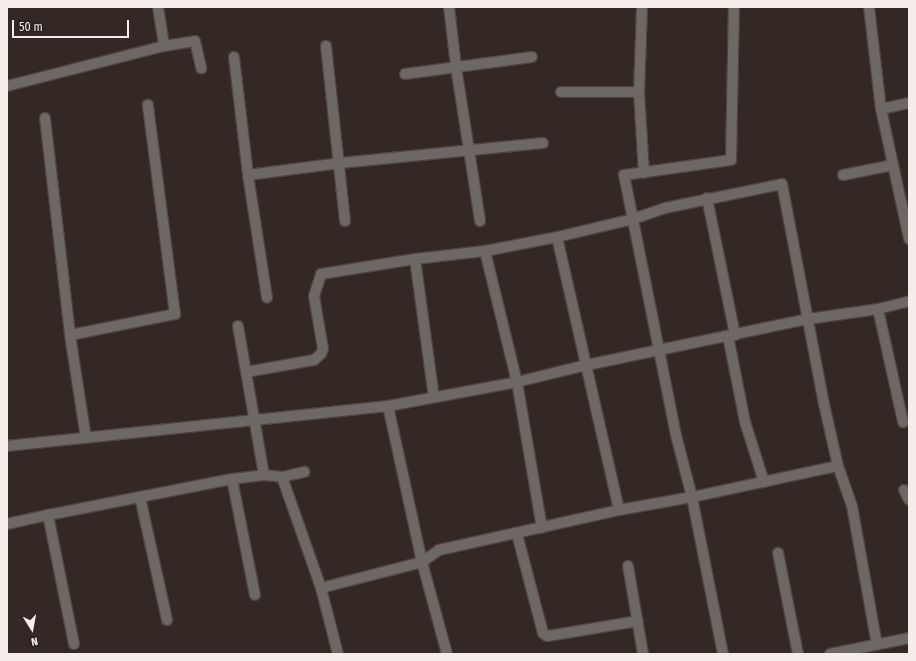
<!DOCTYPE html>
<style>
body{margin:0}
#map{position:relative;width:916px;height:661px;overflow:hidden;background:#332824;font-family:"Fira Sans Condensed",sans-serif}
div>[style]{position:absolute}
.roads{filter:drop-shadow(1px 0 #4e4440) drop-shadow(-1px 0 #4e4440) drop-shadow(0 1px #4e4440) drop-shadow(0 -1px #4e4440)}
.minor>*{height:10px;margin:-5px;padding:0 5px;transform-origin:5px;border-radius:5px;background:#6d6765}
span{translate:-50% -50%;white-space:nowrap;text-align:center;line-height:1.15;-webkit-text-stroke:4px #291f1b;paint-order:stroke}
.frame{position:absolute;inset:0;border:8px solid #f4edea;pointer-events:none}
.north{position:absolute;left:12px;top:609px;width:40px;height:40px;-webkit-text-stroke:3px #291f1b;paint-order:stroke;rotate:169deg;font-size:11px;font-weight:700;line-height:16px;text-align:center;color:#f4edea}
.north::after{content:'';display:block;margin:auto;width:14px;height:18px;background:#f4edea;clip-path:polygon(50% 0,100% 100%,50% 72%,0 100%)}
.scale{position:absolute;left:12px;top:20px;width:117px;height:18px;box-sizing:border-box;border:2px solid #f4edea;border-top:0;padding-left:5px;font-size:12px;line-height:14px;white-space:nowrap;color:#f4edea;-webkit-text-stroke:3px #291f1b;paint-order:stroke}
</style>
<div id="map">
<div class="roads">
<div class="minor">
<div style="left:158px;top:7px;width:39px;rotate:81deg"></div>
<div style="left:449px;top:7px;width:60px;rotate:83.3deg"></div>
<div style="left:456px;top:67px;width:156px;rotate:81.1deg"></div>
<div style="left:642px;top:7px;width:85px;rotate:92deg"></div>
<div style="left:639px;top:92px;width:81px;rotate:86.5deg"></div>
<div style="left:869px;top:7px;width:103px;rotate:83.3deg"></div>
<div style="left:881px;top:109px;width:133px;rotate:77.8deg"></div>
<div style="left:326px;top:46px;width:176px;rotate:83.8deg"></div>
<div style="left:234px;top:57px;width:119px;rotate:83.2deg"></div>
<div style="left:248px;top:175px;width:124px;rotate:81.2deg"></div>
<div style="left:405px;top:74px;width:128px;rotate:-7.6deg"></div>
<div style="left:7px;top:86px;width:162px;rotate:-14.3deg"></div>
<div style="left:164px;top:46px;width:31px;rotate:-9deg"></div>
<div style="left:195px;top:41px;width:28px;rotate:77deg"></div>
<div style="left:561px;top:92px;width:78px"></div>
<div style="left:881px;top:109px;width:29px;rotate:-12deg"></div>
<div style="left:45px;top:118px;width:218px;rotate:83.4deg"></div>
<div style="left:70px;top:335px;width:104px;rotate:81.2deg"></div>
<div style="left:248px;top:175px;width:93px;rotate:-7.4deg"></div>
<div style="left:340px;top:163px;width:204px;rotate:-5.6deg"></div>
<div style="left:843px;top:175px;width:51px;rotate:-11.3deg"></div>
<div style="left:707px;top:198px;width:140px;rotate:78.4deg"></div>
<div style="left:557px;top:237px;width:280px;rotate:77.2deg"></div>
<div style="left:485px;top:251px;width:135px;rotate:76.3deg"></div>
<div style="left:517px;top:382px;width:148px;rotate:80.3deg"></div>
<div style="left:415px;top:259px;width:139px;rotate:82.2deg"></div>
<div style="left:878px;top:309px;width:116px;rotate:77.5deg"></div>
<div style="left:238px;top:326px;width:151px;rotate:80.1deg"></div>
<div style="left:264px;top:475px;width:18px;rotate:6deg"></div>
<div style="left:282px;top:477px;width:118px;rotate:70.6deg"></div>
<div style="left:321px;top:588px;width:68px;rotate:75.6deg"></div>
<div style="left:70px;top:335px;width:107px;rotate:-11.3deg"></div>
<div style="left:175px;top:314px;width:211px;rotate:-97.4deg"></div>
<div style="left:728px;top:336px;width:88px;rotate:78.8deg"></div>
<div style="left:745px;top:422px;width:63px;rotate:72.4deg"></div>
<div style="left:246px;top:372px;width:69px;rotate:-10deg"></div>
<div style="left:314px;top:360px;width:9px;rotate:-41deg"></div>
<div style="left:321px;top:354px;width:5px;rotate:-68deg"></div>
<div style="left:323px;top:349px;width:54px;rotate:-99.6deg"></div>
<div style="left:314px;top:296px;width:23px;rotate:-72deg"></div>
<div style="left:321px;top:274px;width:95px;rotate:-9.1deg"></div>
<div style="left:415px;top:259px;width:70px;rotate:-6.5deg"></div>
<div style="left:485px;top:251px;width:73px;rotate:-11deg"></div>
<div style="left:557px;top:237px;width:78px;rotate:-13.3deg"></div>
<div style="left:633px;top:219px;width:34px;rotate:-19deg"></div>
<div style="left:665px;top:208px;width:119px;rotate:-11.6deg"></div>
<div style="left:782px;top:184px;width:224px;rotate:79.2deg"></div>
<div style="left:824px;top:404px;width:64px;rotate:77.3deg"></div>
<div style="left:838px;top:466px;width:42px;rotate:70.7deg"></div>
<div style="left:852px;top:506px;width:141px;rotate:79.8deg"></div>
<div style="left:388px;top:406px;width:160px;rotate:77.7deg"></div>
<div style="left:422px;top:562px;width:95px;rotate:74.8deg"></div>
<div style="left:7px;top:446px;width:383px;rotate:-6deg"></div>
<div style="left:388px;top:406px;width:131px;rotate:-10.5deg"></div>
<div style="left:517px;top:382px;width:72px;rotate:-13.7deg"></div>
<div style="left:587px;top:365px;width:226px;rotate:-11.8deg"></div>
<div style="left:808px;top:319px;width:71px;rotate:-8.1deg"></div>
<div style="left:878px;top:309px;width:32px;rotate:-14deg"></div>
<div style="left:282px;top:477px;width:23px;rotate:-13deg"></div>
<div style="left:232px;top:479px;width:118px;rotate:78.8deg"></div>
<div style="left:904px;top:490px;width:11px;rotate:63deg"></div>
<div style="left:140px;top:497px;width:126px;rotate:77.6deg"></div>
<div style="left:7px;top:524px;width:42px;rotate:-12.4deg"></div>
<div style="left:517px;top:534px;width:102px;rotate:75.3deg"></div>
<div style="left:543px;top:633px;width:5px;rotate:37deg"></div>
<div style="left:547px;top:636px;width:7px;rotate:-8deg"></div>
<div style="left:554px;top:635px;width:85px;rotate:-9.5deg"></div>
<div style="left:778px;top:553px;width:103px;rotate:78.8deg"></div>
<div style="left:628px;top:566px;width:89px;rotate:80.3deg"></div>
<div style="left:321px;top:588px;width:104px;rotate:-14.4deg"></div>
<div style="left:422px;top:562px;width:21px;rotate:-35deg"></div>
<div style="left:439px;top:550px;width:184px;rotate:-12.5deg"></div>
<div style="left:619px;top:510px;width:74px;rotate:-10.1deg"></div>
<div style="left:692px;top:497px;width:149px;rotate:-12deg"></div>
<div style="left:74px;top:644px;width:132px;rotate:-101.4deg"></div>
<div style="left:48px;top:515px;width:187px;rotate:-11.1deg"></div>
<div style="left:232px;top:479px;width:32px;rotate:-7deg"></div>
<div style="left:723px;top:654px;width:160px;rotate:-101.2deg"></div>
<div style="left:692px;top:497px;width:64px;rotate:-104.5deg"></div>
<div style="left:676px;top:435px;width:265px;rotate:-101.3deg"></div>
<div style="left:624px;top:175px;width:108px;rotate:-8deg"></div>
<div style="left:731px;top:160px;width:153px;rotate:-88.9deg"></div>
<div style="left:830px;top:654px;width:81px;rotate:-11.4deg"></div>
</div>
</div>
<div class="frame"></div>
<div class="north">N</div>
<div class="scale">50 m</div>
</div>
